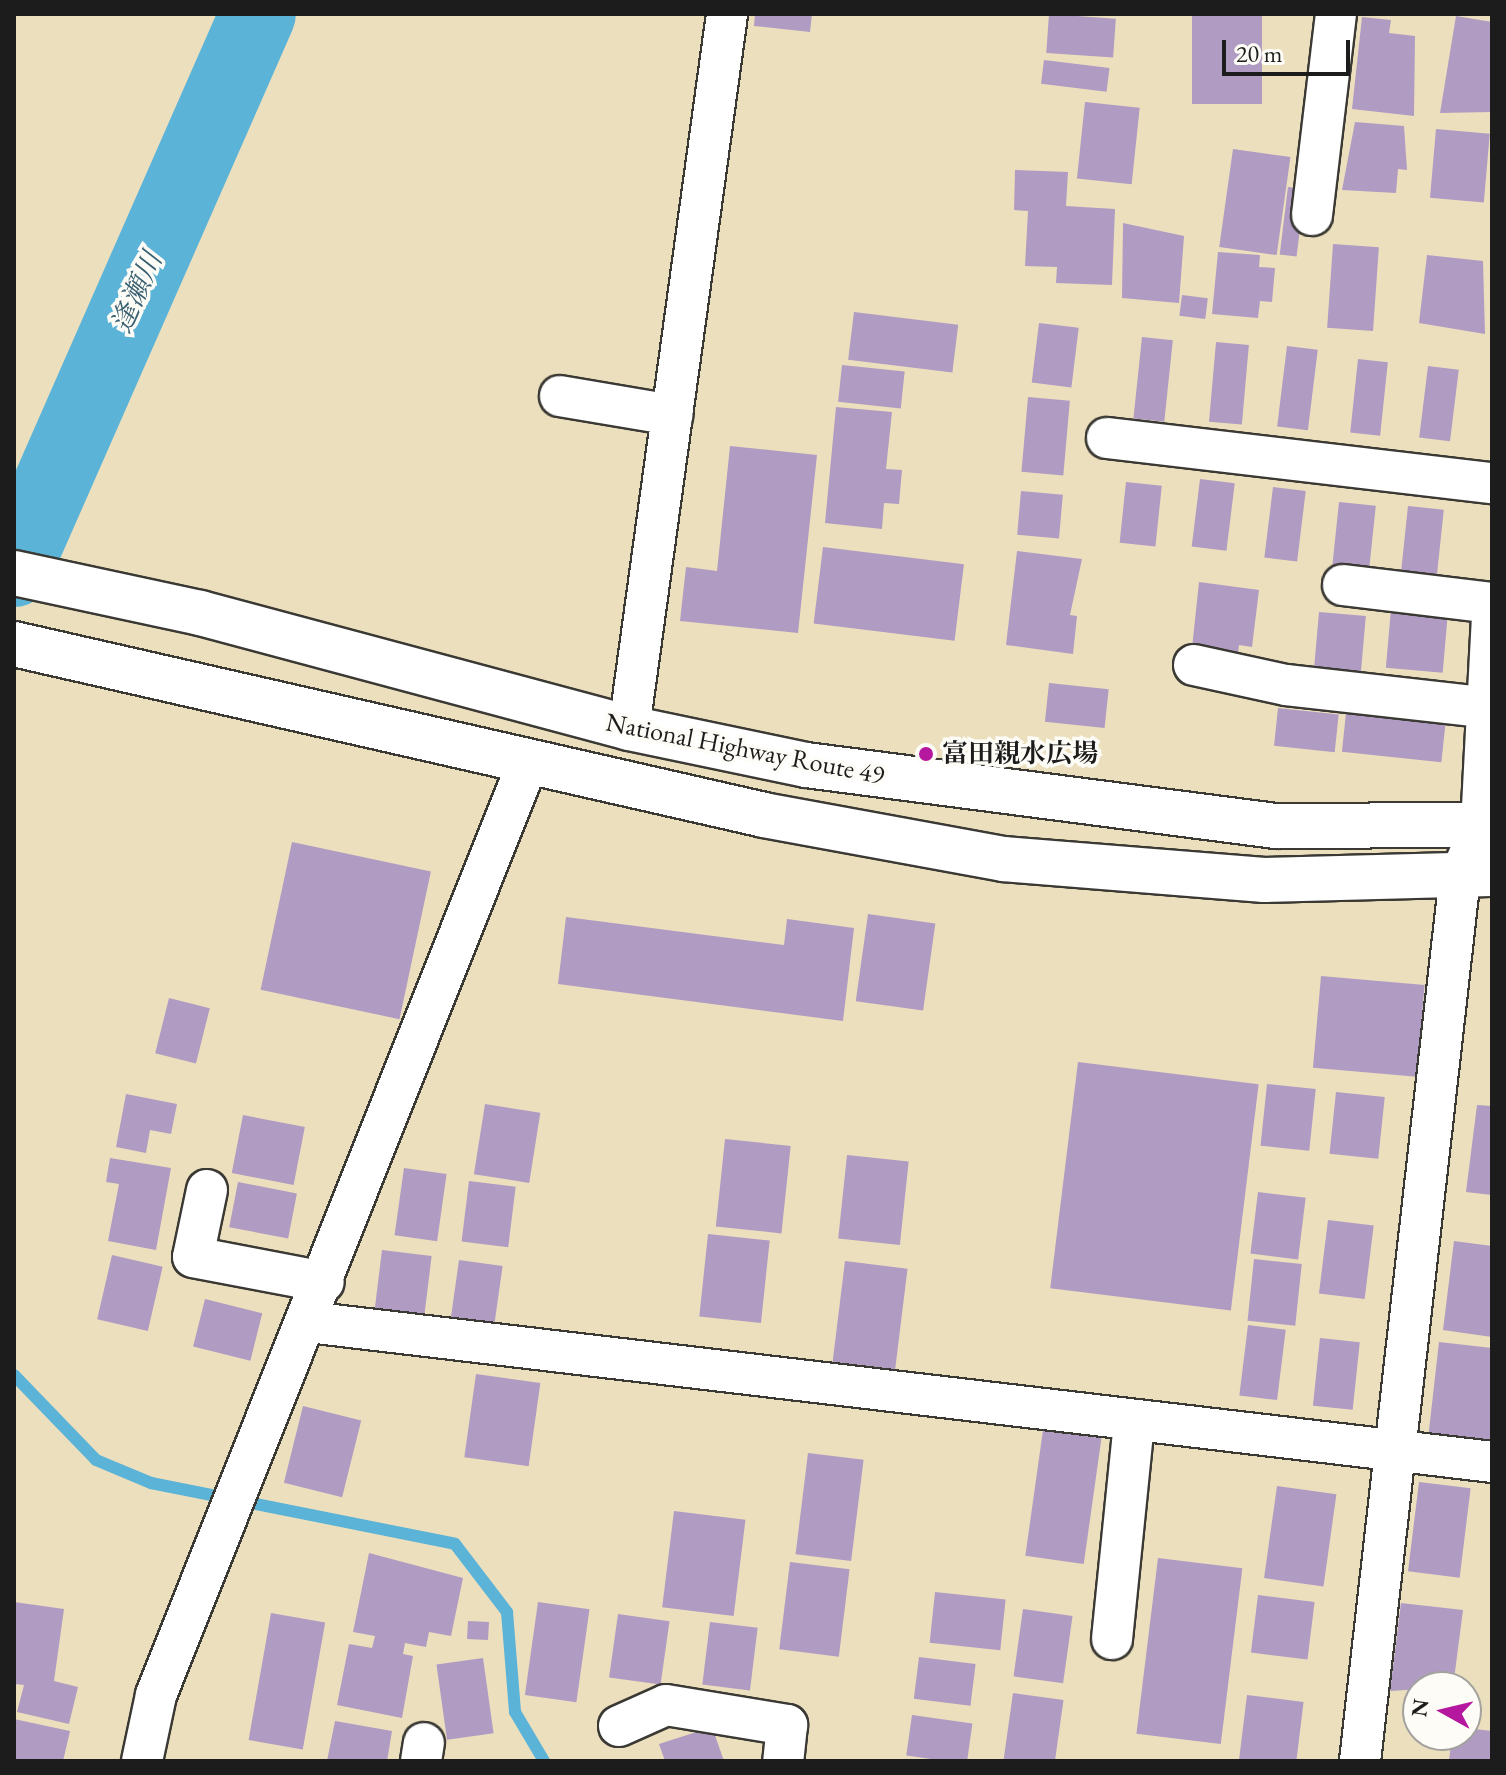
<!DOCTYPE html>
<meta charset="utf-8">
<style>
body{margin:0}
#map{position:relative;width:1506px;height:1775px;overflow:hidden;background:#ecdfbd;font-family:"EB Garamond","Noto Serif JP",serif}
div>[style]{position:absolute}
.stream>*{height:12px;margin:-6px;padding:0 6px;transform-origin:6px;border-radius:6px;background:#5bb3d8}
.river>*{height:76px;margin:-38px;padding:0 38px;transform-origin:38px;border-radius:38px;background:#5bb3d8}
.building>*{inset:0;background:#b09bc3;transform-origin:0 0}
.roads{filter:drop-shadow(2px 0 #3b3934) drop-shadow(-2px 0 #3b3934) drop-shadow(0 2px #3b3934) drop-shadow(0 -2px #3b3934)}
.street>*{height:40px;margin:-20px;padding:0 20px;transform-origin:20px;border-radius:20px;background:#fff}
.highway>*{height:44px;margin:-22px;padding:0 22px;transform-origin:22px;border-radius:22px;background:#fff}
.dots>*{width:22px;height:22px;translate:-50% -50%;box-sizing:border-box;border:4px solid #fdfcf7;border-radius:50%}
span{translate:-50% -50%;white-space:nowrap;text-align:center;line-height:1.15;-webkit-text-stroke:7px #fdfcf7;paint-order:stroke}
.street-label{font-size:26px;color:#1c1c1c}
.poi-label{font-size:26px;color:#1c1c1c;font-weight:700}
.left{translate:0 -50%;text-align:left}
.water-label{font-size:28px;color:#386071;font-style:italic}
.frame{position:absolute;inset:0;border:16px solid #1c1c1c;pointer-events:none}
.north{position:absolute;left:1402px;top:1671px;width:80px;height:80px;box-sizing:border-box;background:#fdfcf7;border:2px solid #a3a29f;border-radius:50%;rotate:278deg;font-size:22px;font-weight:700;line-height:32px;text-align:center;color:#1c1c1c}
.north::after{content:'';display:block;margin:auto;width:28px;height:36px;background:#b5179e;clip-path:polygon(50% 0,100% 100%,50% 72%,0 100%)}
.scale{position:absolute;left:1222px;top:40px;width:128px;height:36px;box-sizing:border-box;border:4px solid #1c1c1c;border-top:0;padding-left:10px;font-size:24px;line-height:28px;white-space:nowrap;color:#1c1c1c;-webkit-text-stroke:6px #fdfcf7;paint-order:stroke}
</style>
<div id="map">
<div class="stream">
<div style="left:14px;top:1375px;width:118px;rotate:46deg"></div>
<div style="left:96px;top:1460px;width:60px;rotate:22.7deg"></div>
<div style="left:151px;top:1483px;width:310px;rotate:11.3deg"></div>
<div style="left:455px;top:1544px;width:86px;rotate:52.6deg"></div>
<div style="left:507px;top:1612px;width:100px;rotate:85.4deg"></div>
<div style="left:515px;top:1712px;width:57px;rotate:59.4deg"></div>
</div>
<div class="river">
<div style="left:14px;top:569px;width:606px;rotate:-66.27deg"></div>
</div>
<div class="building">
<div style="clip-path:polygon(755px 14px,812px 14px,810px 32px,754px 26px)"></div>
<div style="left:1049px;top:14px;width:67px;height:39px;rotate:4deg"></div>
<div style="left:1192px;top:14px;width:70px;height:90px"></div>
<div style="clip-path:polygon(1456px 16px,1492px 22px,1492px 112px,1440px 113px)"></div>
<div style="clip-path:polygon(1362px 17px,1391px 20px,1389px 33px,1415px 36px,1414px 116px,1352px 109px)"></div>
<div style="left:1044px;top:60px;width:66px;height:24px;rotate:7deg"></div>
<div style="left:1085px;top:102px;width:55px;height:77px;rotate:6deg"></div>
<div style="clip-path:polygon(1355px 122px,1404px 126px,1407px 170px,1398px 169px,1396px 193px,1342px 190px)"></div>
<div style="left:1436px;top:129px;width:54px;height:69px;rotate:5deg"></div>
<div style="left:1233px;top:149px;width:58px;height:99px;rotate:8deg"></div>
<div style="clip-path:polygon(1015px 170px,1068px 172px,1066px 206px,1115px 209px,1112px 285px,1056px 283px,1057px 267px,1025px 266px,1028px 211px,1014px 210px)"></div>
<div style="left:1288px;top:187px;width:17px;height:68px;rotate:7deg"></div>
<div style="clip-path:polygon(1123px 223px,1184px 236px,1179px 303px,1122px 298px)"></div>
<div style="left:1333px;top:244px;width:46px;height:84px;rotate:4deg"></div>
<div style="clip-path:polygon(1218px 252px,1260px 255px,1259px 267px,1275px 268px,1272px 302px,1260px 301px,1258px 318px,1212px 314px)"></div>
<div style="clip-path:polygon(1427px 255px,1483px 261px,1485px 334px,1419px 323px)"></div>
<div style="left:1182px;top:295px;width:26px;height:21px;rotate:7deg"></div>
<div style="left:854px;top:312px;width:105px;height:48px;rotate:7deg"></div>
<div style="left:1039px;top:323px;width:40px;height:60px;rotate:7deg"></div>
<div style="left:1142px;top:337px;width:31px;height:82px;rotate:6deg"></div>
<div style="left:1216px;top:342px;width:33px;height:80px;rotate:5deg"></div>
<div style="left:1287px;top:346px;width:31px;height:81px;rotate:7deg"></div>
<div style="left:1358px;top:359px;width:30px;height:74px;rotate:6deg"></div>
<div style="left:842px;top:365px;width:63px;height:37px;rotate:6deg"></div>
<div style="left:1428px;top:366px;width:31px;height:72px;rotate:7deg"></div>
<div style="left:1028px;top:397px;width:42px;height:75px;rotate:5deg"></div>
<div style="clip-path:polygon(836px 407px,892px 412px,886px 469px,902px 470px,899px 504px,884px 503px,882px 529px,825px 523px)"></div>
<div style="clip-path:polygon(730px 446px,817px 455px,798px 633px,680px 621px,686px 567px,717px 571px)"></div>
<div style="left:1200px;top:479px;width:35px;height:68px;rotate:7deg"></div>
<div style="left:1126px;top:482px;width:36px;height:61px;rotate:6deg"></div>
<div style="left:1273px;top:487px;width:33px;height:71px;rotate:7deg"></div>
<div style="left:1021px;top:491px;width:42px;height:44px;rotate:5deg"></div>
<div style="left:1339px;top:502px;width:37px;height:67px;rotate:6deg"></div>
<div style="left:1408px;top:506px;width:36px;height:74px;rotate:6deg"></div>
<div style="left:823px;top:547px;width:142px;height:77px;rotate:7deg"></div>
<div style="clip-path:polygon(1017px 551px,1082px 559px,1070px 615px,1077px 616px,1073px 654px,1006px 645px)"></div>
<div style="clip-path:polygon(1199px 582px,1259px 590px,1252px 647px,1239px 645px,1238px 654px,1192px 648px)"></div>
<div style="left:1391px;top:609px;width:57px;height:59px;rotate:5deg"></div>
<div style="left:1319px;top:612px;width:47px;height:57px;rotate:5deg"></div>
<div style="left:1049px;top:683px;width:60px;height:39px;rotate:6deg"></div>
<div style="left:1278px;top:708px;width:61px;height:38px;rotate:6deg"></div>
<div style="left:1346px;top:713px;width:100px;height:39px;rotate:6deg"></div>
<div style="left:292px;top:842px;width:142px;height:151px;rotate:12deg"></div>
<div style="left:868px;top:914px;width:68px;height:88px;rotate:8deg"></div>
<div style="clip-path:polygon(566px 917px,784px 945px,787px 919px,854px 928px,843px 1021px,558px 984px)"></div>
<div style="left:1321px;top:976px;width:104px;height:92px;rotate:5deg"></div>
<div style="left:169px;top:998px;width:42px;height:57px;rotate:14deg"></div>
<div style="left:1078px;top:1062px;width:182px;height:228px;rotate:7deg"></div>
<div style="left:1267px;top:1084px;width:49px;height:62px;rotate:6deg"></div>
<div style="left:1336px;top:1092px;width:49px;height:62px;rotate:6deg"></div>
<div style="clip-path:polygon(126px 1094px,177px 1104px,171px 1134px,150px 1130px,146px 1153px,116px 1147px)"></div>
<div style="left:485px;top:1104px;width:56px;height:71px;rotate:9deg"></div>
<div style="clip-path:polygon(1477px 1105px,1492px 1106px,1492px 1195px,1466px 1192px)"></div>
<div style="left:243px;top:1115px;width:63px;height:59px;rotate:11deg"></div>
<div style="left:725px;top:1139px;width:66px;height:88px;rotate:6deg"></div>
<div style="left:847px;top:1155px;width:62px;height:84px;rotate:6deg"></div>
<div style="clip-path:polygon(110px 1158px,171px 1168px,156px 1250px,108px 1241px,119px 1184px,106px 1182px)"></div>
<div style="left:404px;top:1168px;width:43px;height:68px;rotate:8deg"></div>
<div style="left:469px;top:1181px;width:47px;height:61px;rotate:7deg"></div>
<div style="left:238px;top:1182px;width:60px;height:46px;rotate:11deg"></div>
<div style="left:1258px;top:1192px;width:48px;height:62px;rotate:7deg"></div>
<div style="left:1328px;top:1220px;width:46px;height:74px;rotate:7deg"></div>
<div style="left:708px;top:1234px;width:62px;height:83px;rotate:6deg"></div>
<div style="clip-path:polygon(1454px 1241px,1492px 1246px,1492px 1337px,1443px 1330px)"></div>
<div style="left:382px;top:1250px;width:50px;height:59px;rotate:7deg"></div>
<div style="left:112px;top:1255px;width:52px;height:66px;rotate:13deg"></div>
<div style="left:1254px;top:1259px;width:48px;height:62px;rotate:6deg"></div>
<div style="left:459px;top:1260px;width:44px;height:64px;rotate:8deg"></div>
<div style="left:845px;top:1261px;width:63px;height:114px;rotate:7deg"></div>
<div style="left:205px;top:1299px;width:59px;height:49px;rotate:14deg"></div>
<div style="left:1248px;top:1325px;width:38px;height:71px;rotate:7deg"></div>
<div style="left:1320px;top:1338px;width:40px;height:68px;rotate:6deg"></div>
<div style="clip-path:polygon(1439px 1342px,1492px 1348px,1492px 1446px,1428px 1439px)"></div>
<div style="left:476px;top:1374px;width:65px;height:84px;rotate:8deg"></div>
<div style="left:303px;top:1406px;width:60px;height:79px;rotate:14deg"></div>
<div style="left:1043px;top:1430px;width:59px;height:127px;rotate:8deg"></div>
<div style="left:808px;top:1453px;width:56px;height:102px;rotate:7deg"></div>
<div style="left:1419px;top:1482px;width:52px;height:90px;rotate:7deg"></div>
<div style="left:1277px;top:1486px;width:60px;height:93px;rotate:8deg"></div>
<div style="left:674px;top:1511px;width:72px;height:97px;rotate:7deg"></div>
<div style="clip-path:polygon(369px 1553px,463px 1578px,451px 1636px,429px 1632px,426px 1647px,405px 1643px,403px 1654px,413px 1656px,402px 1718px,337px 1705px,349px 1644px,372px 1648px,375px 1636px,353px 1632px)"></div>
<div style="left:1158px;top:1558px;width:85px;height:177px;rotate:7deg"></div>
<div style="left:790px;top:1562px;width:60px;height:88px;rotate:7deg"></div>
<div style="left:935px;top:1592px;width:71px;height:51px;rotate:6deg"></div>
<div style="left:1258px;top:1595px;width:57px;height:58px;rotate:7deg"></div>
<div style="clip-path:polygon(14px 1602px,64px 1609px,54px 1681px,78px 1687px,69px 1724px,17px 1712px,24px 1685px,14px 1684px)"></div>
<div style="left:538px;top:1602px;width:52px;height:94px;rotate:8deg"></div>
<div style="clip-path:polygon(1401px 1603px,1463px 1610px,1453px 1687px,1390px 1691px)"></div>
<div style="left:1023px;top:1609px;width:50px;height:68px;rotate:8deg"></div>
<div style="left:271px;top:1613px;width:55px;height:129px;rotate:10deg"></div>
<div style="left:618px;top:1614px;width:52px;height:64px;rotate:8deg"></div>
<div style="left:468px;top:1621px;width:21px;height:18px;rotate:3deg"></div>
<div style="left:710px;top:1622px;width:48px;height:63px;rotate:7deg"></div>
<div style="left:919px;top:1657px;width:57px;height:42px;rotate:7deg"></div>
<div style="left:483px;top:1658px;width:76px;height:47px;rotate:82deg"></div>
<div style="left:1013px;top:1693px;width:51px;height:69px;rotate:8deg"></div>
<div style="left:1247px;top:1695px;width:57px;height:67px;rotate:7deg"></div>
<div style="left:912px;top:1715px;width:61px;height:41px;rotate:8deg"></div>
<div style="clip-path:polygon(14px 1719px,70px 1731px,63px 1761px,14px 1761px)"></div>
<div style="clip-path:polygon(335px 1721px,392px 1731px,387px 1761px,327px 1761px)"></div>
<div style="clip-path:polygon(712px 1727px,724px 1761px,665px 1761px,659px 1744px)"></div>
<div style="clip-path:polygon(1466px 1728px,1492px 1731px,1492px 1761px,1449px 1761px,1452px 1735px,1466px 1735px)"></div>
</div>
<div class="roads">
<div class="street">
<div style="left:1312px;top:215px;width:202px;rotate:-83.2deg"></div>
<div style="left:560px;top:396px;width:114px;rotate:9.6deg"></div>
<div style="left:1107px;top:438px;width:388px;rotate:6.7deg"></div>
<div style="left:1343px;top:585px;width:150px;rotate:6.9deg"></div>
<div style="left:1194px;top:665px;width:94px;rotate:12.3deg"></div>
<div style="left:1286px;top:685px;width:198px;rotate:6.4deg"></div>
<div style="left:629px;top:728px;width:721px;rotate:-82.18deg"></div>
<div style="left:207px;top:1190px;width:68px;rotate:101.8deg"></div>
<div style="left:193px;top:1257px;width:133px;rotate:10.8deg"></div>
<div style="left:308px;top:1322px;width:1192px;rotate:6.74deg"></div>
<div style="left:1112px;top:1639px;width:219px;rotate:-84.2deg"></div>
<div style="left:619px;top:1726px;width:51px;rotate:-24.1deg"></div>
<div style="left:666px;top:1705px;width:123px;rotate:9.4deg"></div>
<div style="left:787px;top:1725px;width:36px;rotate:96deg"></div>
<div style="left:142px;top:1761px;width:67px;rotate:-78deg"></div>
<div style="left:156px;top:1695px;width:1004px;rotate:-68.26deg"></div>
<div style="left:421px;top:1761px;width:18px;rotate:-81deg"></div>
<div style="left:1360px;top:1761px;width:891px;rotate:-83.55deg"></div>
<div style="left:1460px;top:876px;width:54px;rotate:-67.2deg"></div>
<div style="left:1481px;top:826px;width:207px;rotate:-87deg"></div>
</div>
<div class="highway">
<div style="left:14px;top:573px;width:190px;rotate:12.1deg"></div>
<div style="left:200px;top:613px;width:444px;rotate:15deg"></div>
<div style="left:629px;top:728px;width:181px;rotate:11.8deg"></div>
<div style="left:806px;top:765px;width:474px;rotate:7.4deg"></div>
<div style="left:1276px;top:826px;width:216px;rotate:-0.3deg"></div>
<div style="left:14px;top:644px;width:769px;rotate:12.84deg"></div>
<div style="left:764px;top:815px;width:243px;rotate:10.4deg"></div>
<div style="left:1003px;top:859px;width:262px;rotate:4.6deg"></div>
<div style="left:1264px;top:880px;width:228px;rotate:-1.5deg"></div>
</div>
</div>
<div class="dots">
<div style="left:926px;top:754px;background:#b5179e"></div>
</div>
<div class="street-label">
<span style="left:745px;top:749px;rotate:11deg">National Highway Route 49</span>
</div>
<div class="poi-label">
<span class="left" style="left:942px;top:754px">富田親水広場</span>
</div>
<div class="water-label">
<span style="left:136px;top:292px;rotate:-66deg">逢瀬川</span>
</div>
<div class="frame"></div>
<div class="north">N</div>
<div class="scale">20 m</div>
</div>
